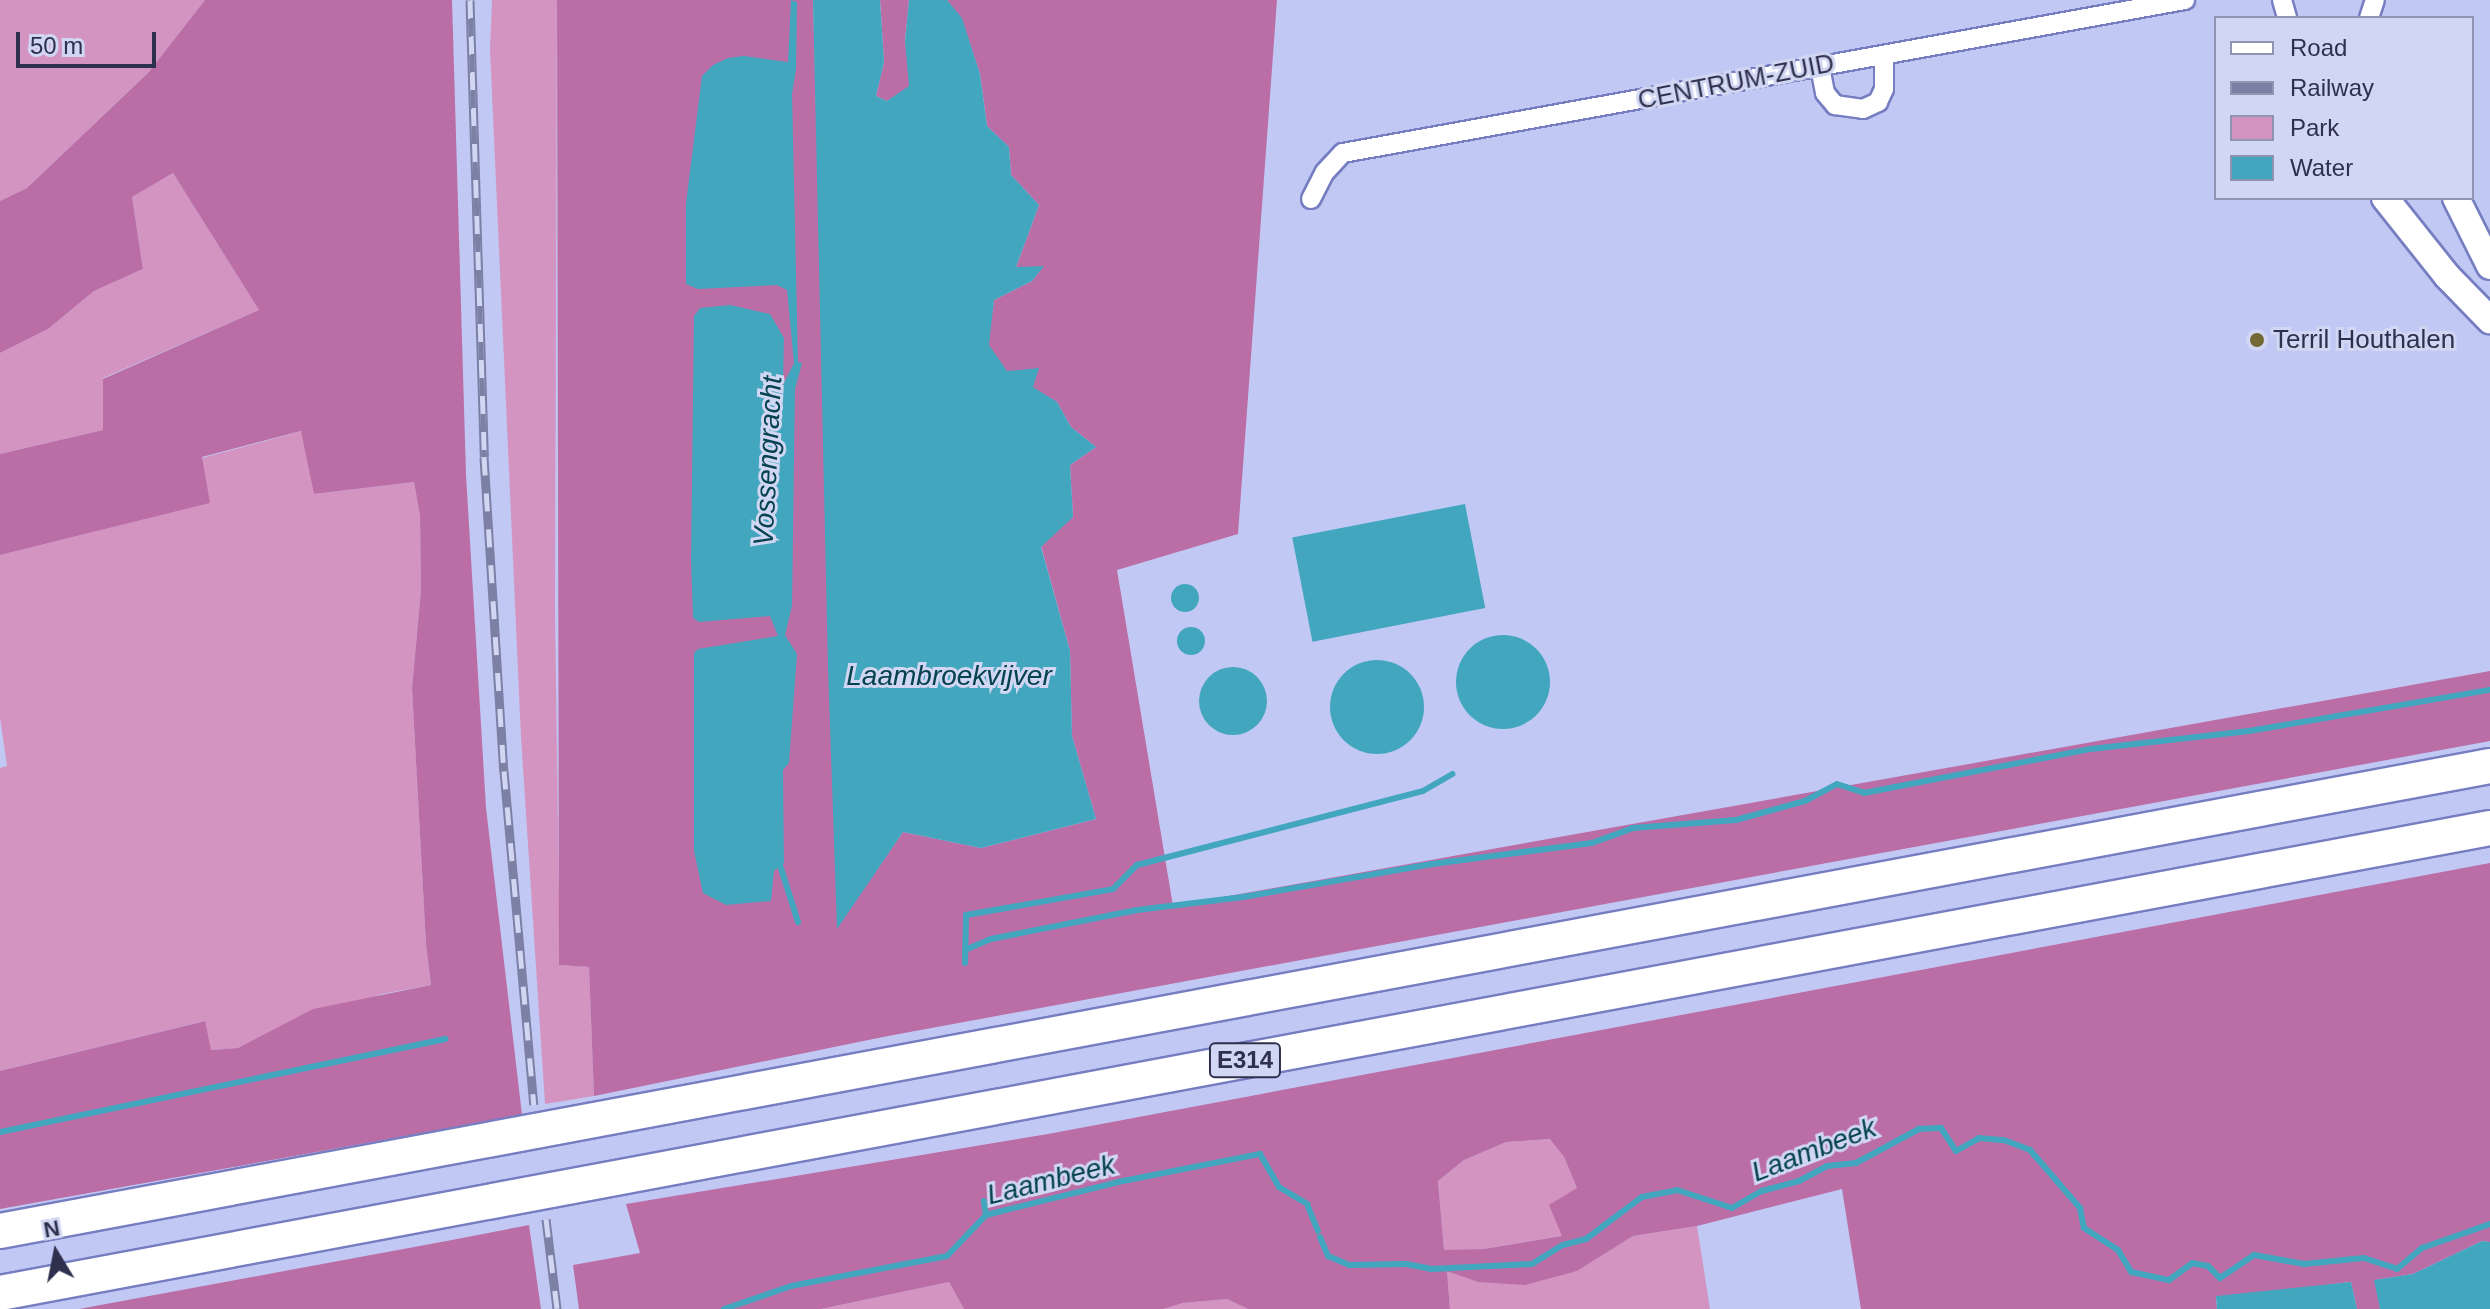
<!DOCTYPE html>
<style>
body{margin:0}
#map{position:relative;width:2490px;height:1309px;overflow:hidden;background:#c1c8f3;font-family:Arial,sans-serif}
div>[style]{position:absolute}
.green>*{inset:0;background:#d394c1}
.forest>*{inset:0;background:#bb6da6}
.water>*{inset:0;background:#43a6bf;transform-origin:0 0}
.round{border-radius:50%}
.stream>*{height:6px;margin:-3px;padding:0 3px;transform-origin:3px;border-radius:3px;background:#43a6bf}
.roads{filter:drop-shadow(2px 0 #767ec1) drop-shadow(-2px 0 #767ec1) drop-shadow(0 2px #767ec1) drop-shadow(0 -2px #767ec1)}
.street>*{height:18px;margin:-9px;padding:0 9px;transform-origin:9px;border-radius:9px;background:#fff}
.secondary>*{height:26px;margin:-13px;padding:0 13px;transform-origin:13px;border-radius:13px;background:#fff}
.highway>*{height:34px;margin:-17px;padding:0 17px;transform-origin:17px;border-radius:17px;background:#fff}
.rail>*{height:9px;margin-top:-4.5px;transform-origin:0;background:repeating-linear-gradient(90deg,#d1d6f3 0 18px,#7b80a4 0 36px);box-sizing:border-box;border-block:2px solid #7b80a4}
.dots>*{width:22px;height:22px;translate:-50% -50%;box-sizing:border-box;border:4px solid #d1d6f3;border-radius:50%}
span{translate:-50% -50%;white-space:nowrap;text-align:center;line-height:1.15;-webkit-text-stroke:6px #d1d6f3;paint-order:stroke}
.shield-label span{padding:2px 6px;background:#d1d6f3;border:2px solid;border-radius:6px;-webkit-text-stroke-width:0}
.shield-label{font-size:24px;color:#2e314e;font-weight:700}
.street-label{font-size:26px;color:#2e314e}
.poi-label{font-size:26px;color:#2e314e}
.left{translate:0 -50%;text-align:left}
.water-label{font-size:28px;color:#044250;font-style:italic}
.legend{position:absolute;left:2214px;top:16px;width:260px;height:184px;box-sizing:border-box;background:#d1d6f3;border:2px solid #9094b1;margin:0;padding:10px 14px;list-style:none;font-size:24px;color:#2e314e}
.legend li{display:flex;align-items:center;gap:16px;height:40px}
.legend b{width:40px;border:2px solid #9094b1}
.north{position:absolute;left:16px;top:1213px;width:80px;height:80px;-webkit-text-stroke:6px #d1d6f3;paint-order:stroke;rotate:350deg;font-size:22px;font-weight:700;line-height:32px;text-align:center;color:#2e314e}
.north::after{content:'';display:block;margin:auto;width:28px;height:36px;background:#2e314e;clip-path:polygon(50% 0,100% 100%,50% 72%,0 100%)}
.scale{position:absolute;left:16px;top:32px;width:140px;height:36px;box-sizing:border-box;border:4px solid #2e314e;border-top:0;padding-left:10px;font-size:24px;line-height:28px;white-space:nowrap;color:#2e314e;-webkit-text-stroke:6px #d1d6f3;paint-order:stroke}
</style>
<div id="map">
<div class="green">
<div style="clip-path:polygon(0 0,205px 0,148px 73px,27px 188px,0 201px)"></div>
<div style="clip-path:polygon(492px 0,557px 0,555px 609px,560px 965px,589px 967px,594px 1096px,545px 1104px,521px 737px,490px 49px)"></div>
<div style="clip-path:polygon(173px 173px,259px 310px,103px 378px,103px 430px,0 454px,0 353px,48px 329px,94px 291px,143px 269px,132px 197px)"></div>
<div style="clip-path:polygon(302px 431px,315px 494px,414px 482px,420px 516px,421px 590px,412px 688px,426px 944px,431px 985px,382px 994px,238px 1048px,210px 1050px,204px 1021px,0 1071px,0 768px,7px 766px,0 717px,0 555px,209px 503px,202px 458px)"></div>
<div style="clip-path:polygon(1551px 1139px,1564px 1157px,1577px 1188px,1562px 1236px,1484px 1249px,1444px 1251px,1438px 1181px,1464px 1160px,1506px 1142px)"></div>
<div style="clip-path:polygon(1697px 1226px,1710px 1309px,1450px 1309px,1447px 1270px,1478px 1282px,1577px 1271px,1633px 1236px)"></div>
<div style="clip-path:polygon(949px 1282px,964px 1309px,821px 1309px)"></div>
<div style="clip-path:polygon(1227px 1299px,1248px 1309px,1163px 1309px,1183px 1303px)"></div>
</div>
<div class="forest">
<div style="clip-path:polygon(205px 0,452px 0,466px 475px,486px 808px,522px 1115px,0 1209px,0 1071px,205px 1021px,211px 1050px,238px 1048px,313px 1009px,431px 985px,426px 944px,412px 688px,421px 590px,420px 516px,414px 482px,314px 494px,301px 431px,202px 457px,210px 503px,0 555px,0 454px,103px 430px,103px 379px,259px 310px,173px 173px,132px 197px,143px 269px,94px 291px,48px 329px,0 353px,0 201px,27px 188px,148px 73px)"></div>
<div style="clip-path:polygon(557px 0,813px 0,838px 927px,903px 832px,981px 848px,1096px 819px,1072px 736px,1070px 651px,1041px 546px,1073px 517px,1070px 465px,1096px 447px,1071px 427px,1057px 402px,1007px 372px,988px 345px,994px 300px,1032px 281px,1043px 267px,1016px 267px,1039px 205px,1011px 175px,1009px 147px,987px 126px,980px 74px,962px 19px,947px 0,1277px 0,1238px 534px,1117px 570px,1173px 906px,2490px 671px,2490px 741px,888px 1036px,594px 1096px,589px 967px,559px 965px)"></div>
<div style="clip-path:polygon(880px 0,909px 0,905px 41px,910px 86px,887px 101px,876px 96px,884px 62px)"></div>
<div style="clip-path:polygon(evenodd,2490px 863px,2490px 1242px,2482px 1241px,2413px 1274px,2375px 1280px,2380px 1309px,2357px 1309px,2351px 1282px,2216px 1297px,2217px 1309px,1861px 1309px,1842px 1189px,1697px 1226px,1633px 1236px,1577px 1271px,1525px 1285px,1478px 1282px,1447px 1271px,1450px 1309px,1248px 1309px,1227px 1299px,1183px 1303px,1163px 1309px,964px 1309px,949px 1282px,821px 1309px,579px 1309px,573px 1265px,640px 1253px,626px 1204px,1048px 1134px,2490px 863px,1550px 1139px,1564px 1157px,1577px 1188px,1549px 1205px,1562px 1236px,1484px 1249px,1444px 1250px,1438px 1181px,1464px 1160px,1506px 1142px,1550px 1139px)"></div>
<div style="clip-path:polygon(529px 1225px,541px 1309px,79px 1309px,452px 1240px)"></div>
</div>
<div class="water">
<div style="clip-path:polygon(791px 0,797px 2px,796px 69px,792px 94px,798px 362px,802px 363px,795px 389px,792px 606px,785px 635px,797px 654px,789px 763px,783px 770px,784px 863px,774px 871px,771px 901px,726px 905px,703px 893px,694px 851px,694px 653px,698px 649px,778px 636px,770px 616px,699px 622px,693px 618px,691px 560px,694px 316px,700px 308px,730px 305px,770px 314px,784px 338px,783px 385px,794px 363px,787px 290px,777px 285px,698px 289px,686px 284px,686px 203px,702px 76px,713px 65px,728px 58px,744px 56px,788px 62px)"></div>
<div style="clip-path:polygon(813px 0,880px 0,884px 62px,876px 96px,887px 101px,909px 86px,905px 41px,909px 0,947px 0,962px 18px,980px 74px,987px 126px,1009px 147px,1011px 175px,1039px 205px,1016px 267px,1044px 266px,1032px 281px,994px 300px,989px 345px,1007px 371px,1039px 368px,1033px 387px,1057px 402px,1071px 427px,1096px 447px,1070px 465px,1073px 517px,1041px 547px,1070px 651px,1072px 736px,1096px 819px,981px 848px,903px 832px,837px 929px,828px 668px)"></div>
<div style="left:1465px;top:504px;width:106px;height:176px;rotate:79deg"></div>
<div class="round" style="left:1171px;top:584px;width:28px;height:28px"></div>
<div class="round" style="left:1177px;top:627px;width:28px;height:28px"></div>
<div class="round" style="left:1456px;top:635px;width:94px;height:94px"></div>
<div class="round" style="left:1330px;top:660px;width:94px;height:94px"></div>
<div class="round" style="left:1199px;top:667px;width:68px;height:68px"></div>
<div style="clip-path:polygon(2482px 1241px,2490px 1242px,2490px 1309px,2380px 1309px,2374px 1280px,2413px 1274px)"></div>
<div style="clip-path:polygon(2351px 1282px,2357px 1309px,2217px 1309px,2216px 1296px)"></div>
</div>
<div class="stream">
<div style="left:779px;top:862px;width:63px;rotate:72.4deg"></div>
<div style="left:965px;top:950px;width:28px;rotate:-23deg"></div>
<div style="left:991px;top:939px;width:149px;rotate:-11.2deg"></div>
<div style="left:1137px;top:910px;width:107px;rotate:-7deg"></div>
<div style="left:1243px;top:897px;width:192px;rotate:-9.9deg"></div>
<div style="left:1432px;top:864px;width:161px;rotate:-7.5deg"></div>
<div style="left:1592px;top:843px;width:44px;rotate:-20.1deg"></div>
<div style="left:1633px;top:828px;width:103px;rotate:-4.4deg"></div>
<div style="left:1736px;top:820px;width:72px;rotate:-15.4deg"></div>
<div style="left:1805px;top:801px;width:36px;rotate:-28deg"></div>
<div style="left:1837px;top:784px;width:28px;rotate:18deg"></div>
<div style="left:1864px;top:793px;width:231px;rotate:-11deg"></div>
<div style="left:2091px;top:749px;width:159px;rotate:-6.5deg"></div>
<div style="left:2249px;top:731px;width:244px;rotate:-9.7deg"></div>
<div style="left:965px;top:963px;width:48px;rotate:-88.8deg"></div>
<div style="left:966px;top:915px;width:149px;rotate:-10deg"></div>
<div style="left:1113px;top:889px;width:34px;rotate:-45deg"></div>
<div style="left:1137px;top:865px;width:295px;rotate:-14.5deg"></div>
<div style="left:1423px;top:791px;width:34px;rotate:-30deg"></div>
<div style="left:0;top:1132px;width:455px;rotate:-11.8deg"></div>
<div style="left:984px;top:1201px;width:14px;rotate:82deg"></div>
<div style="left:1320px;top:1237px;width:21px;rotate:67deg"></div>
<div style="left:1328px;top:1256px;width:23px;rotate:23deg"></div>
<div style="left:1349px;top:1265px;width:57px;rotate:-1deg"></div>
<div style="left:1406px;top:1264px;width:25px;rotate:11deg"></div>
<div style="left:1431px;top:1269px;width:101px;rotate:-2.8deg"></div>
<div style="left:1532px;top:1264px;width:36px;rotate:-32deg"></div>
<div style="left:1563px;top:1245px;width:24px;rotate:-15deg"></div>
<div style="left:1586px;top:1239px;width:70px;rotate:-36.9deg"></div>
<div style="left:1642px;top:1197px;width:36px;rotate:-11deg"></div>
<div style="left:1677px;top:1190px;width:58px;rotate:18.1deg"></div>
<div style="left:1732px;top:1208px;width:34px;rotate:-30deg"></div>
<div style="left:1762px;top:1191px;width:38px;rotate:-15deg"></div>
<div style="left:1799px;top:1181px;width:32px;rotate:-28deg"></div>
<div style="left:1827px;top:1166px;width:29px;rotate:-6deg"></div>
<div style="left:1856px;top:1163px;width:72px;rotate:-28.4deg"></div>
<div style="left:1919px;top:1129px;width:22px;rotate:-3deg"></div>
<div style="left:1941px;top:1128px;width:27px;rotate:57deg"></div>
<div style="left:1956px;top:1151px;width:26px;rotate:-29deg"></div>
<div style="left:1979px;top:1138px;width:25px;rotate:5deg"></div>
<div style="left:2004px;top:1140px;width:28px;rotate:21deg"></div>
<div style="left:2030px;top:1150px;width:77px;rotate:49.2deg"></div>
<div style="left:2080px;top:1208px;width:20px;rotate:79deg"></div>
<div style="left:2084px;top:1228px;width:40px;rotate:32.9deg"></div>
<div style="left:2118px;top:1250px;width:26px;rotate:59deg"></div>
<div style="left:2131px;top:1272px;width:39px;rotate:12deg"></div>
<div style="left:2169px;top:1280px;width:29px;rotate:-36deg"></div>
<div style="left:2192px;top:1263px;width:16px;rotate:11deg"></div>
<div style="left:2208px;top:1266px;width:17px;rotate:45deg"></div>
<div style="left:2220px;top:1278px;width:41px;rotate:-34.1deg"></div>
<div style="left:2254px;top:1255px;width:51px;rotate:10.2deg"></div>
<div style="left:2304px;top:1264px;width:60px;rotate:-5.7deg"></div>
<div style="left:2364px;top:1258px;width:35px;rotate:18deg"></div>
<div style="left:2397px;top:1269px;width:33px;rotate:-40deg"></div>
<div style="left:2422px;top:1248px;width:72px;rotate:-19.4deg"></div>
<div style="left:724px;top:1309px;width:71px;rotate:-18.9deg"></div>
<div style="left:791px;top:1286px;width:159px;rotate:-10.9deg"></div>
<div style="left:947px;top:1256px;width:57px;rotate:-46.4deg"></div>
<div style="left:986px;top:1215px;width:136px;rotate:-14deg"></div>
<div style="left:1118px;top:1182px;width:145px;rotate:-11.2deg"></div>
<div style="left:1260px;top:1154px;width:38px;rotate:60deg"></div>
<div style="left:1279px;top:1187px;width:33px;rotate:31deg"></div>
<div style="left:1307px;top:1204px;width:29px;rotate:68deg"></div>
</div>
<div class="roads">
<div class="street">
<div style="left:2282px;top:0;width:19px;rotate:74deg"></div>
<div style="left:2369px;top:18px;width:19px;rotate:-72deg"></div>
<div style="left:1820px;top:67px;width:26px;rotate:79deg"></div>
<div style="left:1825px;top:93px;width:16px;rotate:50deg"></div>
<div style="left:1835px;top:105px;width:28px;rotate:8deg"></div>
<div style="left:1863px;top:109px;width:17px;rotate:-25deg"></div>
<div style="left:1878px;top:102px;width:14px;rotate:-65deg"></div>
<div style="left:1884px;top:89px;width:34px;rotate:-90deg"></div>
<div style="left:1311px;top:199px;width:30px;rotate:-63deg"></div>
<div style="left:1325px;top:172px;width:26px;rotate:-47deg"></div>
<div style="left:1343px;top:153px;width:856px;rotate:-10.3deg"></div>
</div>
<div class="secondary">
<div style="left:2385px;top:198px;width:100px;rotate:51.5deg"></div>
<div style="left:2447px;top:276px;width:62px;rotate:45.7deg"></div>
<div style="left:2456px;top:198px;width:76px;rotate:63.4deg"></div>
</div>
<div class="highway">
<div style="left:0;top:1231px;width:2533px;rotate:-10.58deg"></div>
<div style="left:0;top:1293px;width:2533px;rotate:-10.58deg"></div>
</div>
</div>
<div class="rail">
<div style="left:470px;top:0;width:457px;rotate:88.2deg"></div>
<div style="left:484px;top:457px;width:315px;rotate:86.4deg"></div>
<div style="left:504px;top:771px;width:335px;rotate:84.9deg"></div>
<div style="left:546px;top:1219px;width:91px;rotate:83deg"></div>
</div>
<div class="dots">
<div style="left:2257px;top:340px;background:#736935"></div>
</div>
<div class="shield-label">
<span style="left:1245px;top:1060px">E314</span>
</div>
<div class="street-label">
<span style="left:1736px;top:82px;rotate:-11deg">CENTRUM-ZUID</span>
</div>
<div class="poi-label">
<span class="left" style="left:2273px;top:340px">Terril Houthalen</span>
</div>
<div class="water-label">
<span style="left:768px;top:461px;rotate:-87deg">Vossengracht</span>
<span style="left:949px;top:676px">Laambroekvijver</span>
<span style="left:1814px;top:1150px;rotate:-21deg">Laambeek</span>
<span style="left:1051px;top:1180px;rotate:-14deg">Laambeek</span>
</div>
<ul class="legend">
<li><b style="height:10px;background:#fff"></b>Road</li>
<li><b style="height:10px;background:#7b80a4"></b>Railway</li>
<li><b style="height:22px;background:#d394c1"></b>Park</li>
<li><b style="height:22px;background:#43a6bf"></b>Water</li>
</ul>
<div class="north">N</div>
<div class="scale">50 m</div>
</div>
